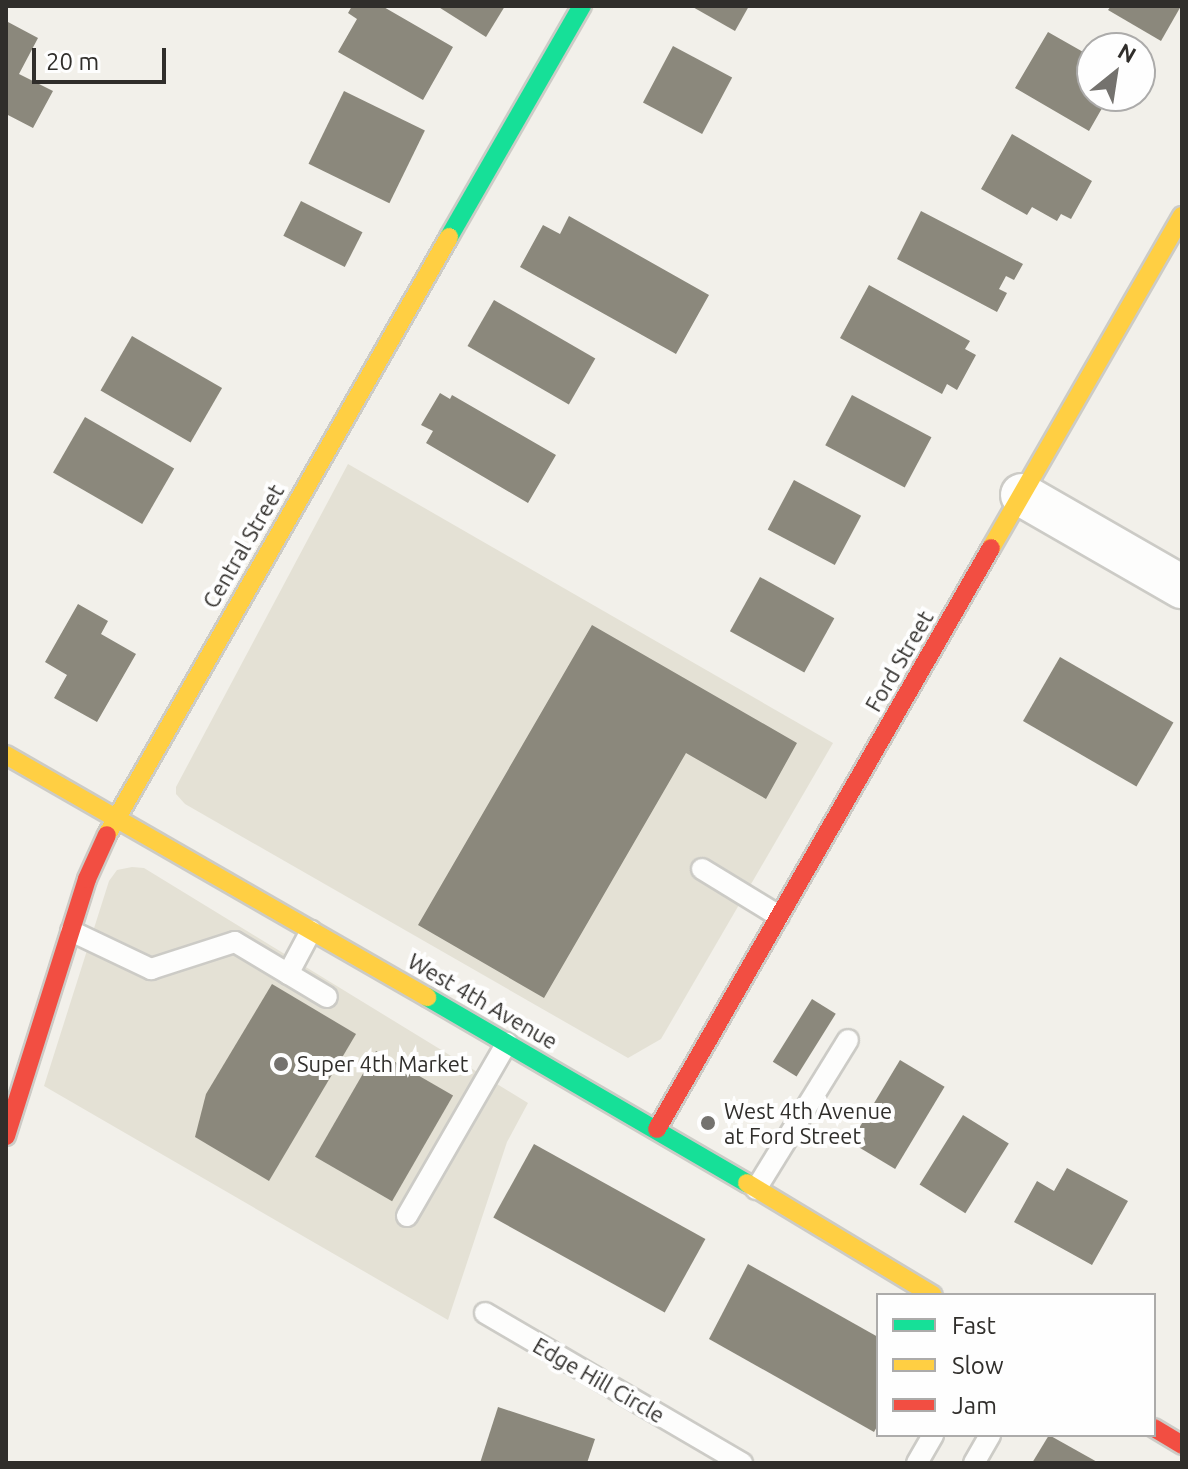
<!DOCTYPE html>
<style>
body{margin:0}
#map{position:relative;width:1188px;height:1469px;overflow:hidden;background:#f2f0ea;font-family:Ubuntu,sans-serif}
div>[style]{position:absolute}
.built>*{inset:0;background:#e4e1d5}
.building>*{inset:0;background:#8b887c;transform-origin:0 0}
.roads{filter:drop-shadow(2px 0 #cccbc6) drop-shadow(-2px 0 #cccbc6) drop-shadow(0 2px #cccbc6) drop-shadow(0 -2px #cccbc6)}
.lane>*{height:20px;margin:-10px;padding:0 10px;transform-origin:10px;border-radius:10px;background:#fdfdfc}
.street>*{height:42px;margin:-21px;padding:0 21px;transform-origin:21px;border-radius:21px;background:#fdfdfc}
.fast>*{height:18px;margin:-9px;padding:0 9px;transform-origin:9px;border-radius:9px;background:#16e098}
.slow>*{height:18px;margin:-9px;padding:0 9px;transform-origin:9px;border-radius:9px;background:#ffcf43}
.jam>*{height:18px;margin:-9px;padding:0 9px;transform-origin:9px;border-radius:9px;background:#f24e42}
.dots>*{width:22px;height:22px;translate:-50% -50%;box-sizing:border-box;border:4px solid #fefefe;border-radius:50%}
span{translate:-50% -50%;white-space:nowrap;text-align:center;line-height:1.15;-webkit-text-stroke:8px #fefefe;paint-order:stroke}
.street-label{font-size:22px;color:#302e2b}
.poi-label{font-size:22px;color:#302e2b}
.left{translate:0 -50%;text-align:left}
.frame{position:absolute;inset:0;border:8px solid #302e2b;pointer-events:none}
.legend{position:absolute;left:876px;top:1293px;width:280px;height:144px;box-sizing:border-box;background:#fefefe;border:2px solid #acabaa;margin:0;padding:10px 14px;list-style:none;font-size:24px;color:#302e2b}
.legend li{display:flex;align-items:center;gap:16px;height:40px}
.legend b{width:40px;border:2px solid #acabaa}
.north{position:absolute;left:1076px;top:32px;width:80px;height:80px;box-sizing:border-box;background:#fefefe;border:2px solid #acabaa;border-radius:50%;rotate:30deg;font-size:22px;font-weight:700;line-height:32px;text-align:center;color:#302e2b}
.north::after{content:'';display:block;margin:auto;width:28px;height:36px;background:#74726e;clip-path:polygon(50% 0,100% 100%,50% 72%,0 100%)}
.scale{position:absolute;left:32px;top:48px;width:134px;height:36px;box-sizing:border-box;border:4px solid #302e2b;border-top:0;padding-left:10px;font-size:24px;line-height:28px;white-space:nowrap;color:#302e2b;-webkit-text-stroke:6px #fefefe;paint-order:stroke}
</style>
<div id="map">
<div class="built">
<div style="clip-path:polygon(348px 464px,833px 743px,661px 1039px,628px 1058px,185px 804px,176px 794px,176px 787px)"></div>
<div style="clip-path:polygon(132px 867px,144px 868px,528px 1103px,507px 1142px,448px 1320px,44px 1086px,109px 881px,117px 870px)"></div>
</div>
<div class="building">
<div style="clip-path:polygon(352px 6px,382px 6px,453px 47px,423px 100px,338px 52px,357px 19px,348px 13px)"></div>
<div style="clip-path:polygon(437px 6px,505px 6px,486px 37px)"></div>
<div style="clip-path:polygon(691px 6px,749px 6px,735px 31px)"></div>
<div style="clip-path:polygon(1111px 6px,1181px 6px,1161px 41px,1108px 10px)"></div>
<div style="clip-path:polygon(8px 22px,38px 38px,19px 74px,53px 91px,33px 128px,6px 114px)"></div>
<div style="clip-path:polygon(1048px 32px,1092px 57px,1092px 96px,1109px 96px,1089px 131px,1015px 88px)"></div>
<div style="left:673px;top:46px;width:67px;height:64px;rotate:28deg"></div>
<div style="left:344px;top:91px;width:90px;height:81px;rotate:26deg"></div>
<div style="clip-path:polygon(1012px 134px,1092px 181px,1071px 219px,1061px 214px,1057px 221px,1032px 207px,1027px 215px,981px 189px)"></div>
<div style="left:301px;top:201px;width:69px;height:39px;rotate:27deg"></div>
<div style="clip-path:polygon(921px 211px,1023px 264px,1014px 280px,1006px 276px,999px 289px,1007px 293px,997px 312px,897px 259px)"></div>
<div style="clip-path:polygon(569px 216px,709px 295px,676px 354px,520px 267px,543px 225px,560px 234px)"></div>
<div style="clip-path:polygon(869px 285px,970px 341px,965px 349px,976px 355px,957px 390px,947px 384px,942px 394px,840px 338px)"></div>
<div style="left:494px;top:300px;width:117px;height:53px;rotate:30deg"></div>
<div style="left:132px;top:336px;width:104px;height:63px;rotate:30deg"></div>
<div style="clip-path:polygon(440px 393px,450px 399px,452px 395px,556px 455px,528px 503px,426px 443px,433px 431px,421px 425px)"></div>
<div style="left:852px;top:395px;width:90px;height:57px;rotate:28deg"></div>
<div style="left:85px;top:417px;width:103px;height:64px;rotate:30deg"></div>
<div style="left:794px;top:480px;width:76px;height:56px;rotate:28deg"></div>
<div style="left:760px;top:577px;width:85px;height:62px;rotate:29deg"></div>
<div style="clip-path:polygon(78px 604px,108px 621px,101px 634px,136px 654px,97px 722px,54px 698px,67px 675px,45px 662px)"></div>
<div style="clip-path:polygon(592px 625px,797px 743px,766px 799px,686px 753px,544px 998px,418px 925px)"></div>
<div style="left:1060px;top:657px;width:131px;height:74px;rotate:30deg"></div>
<div style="clip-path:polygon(272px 984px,356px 1034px,269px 1181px,195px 1137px,206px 1094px)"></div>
<div style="left:812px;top:999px;width:28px;height:74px;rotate:32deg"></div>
<div style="left:376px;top:1051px;width:89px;height:122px;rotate:30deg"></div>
<div style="left:900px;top:1060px;width:52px;height:96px;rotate:31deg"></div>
<div style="left:963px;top:1115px;width:54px;height:82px;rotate:32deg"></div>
<div style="left:534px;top:1144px;width:196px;height:84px;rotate:29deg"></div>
<div style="clip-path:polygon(1067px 1168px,1128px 1201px,1092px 1265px,1014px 1222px,1037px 1181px,1054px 1191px)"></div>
<div style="clip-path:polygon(748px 1264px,878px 1337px,878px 1425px,874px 1432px,709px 1339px)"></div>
<div style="clip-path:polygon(498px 1407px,595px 1439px,587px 1463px,480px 1463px)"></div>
<div style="clip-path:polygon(1049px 1435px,1099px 1463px,1032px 1463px)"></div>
</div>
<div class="roads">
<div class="lane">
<div style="left:702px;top:869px;width:90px;rotate:31.4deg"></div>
<div style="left:71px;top:931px;width:89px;rotate:25.4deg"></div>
<div style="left:151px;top:969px;width:88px;rotate:-17.8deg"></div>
<div style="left:235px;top:942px;width:107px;rotate:30.9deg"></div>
<div style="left:288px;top:974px;width:49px;rotate:-61.9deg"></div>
<div style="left:756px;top:1189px;width:175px;rotate:-58.3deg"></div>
<div style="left:407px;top:1216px;width:200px;rotate:-60deg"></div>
<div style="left:485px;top:1313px;width:298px;rotate:30.3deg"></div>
<div style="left:917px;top:1463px;width:32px;rotate:-60deg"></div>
<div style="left:974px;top:1463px;width:32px;rotate:-60deg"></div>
</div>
<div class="street">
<div style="left:1022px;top:495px;width:185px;rotate:29.9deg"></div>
</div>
<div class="fast">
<div style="left:449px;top:237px;width:267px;rotate:-60.1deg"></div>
<div style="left:427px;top:997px;width:370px;rotate:30.2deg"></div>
</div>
<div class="slow">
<div style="left:991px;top:548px;width:383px;rotate:-60.1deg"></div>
<div style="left:6px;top:755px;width:486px;rotate:29.9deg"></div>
<div style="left:107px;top:835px;width:689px;rotate:-60.23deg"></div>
<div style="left:747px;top:1183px;width:217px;rotate:31.1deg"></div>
</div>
<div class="jam">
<div style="left:657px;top:1129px;width:670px;rotate:-60.11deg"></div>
<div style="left:6px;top:1136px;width:269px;rotate:-72.5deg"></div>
<div style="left:87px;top:879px;width:48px;rotate:-65.6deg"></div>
<div style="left:1154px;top:1428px;width:33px;rotate:31deg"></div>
</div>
</div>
<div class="dots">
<div style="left:281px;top:1064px;background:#74726e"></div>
<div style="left:708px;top:1123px;background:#74726e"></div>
</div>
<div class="street-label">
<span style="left:243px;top:546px;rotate:-60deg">Central Street</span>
<span style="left:899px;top:661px;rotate:-60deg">Ford Street</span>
<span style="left:483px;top:1001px;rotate:30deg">West 4th Avenue</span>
<span style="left:599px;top:1380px;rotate:30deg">Edge Hill Circle</span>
</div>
<div class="poi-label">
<span class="left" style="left:297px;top:1064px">Super 4th Market</span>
<span class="left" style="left:724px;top:1123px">West 4th Avenue<br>at Ford Street</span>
</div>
<div class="frame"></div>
<ul class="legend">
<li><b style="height:10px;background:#16e098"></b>Fast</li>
<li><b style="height:10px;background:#ffcf43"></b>Slow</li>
<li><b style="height:10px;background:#f24e42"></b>Jam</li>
</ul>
<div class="north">N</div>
<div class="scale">20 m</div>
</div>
